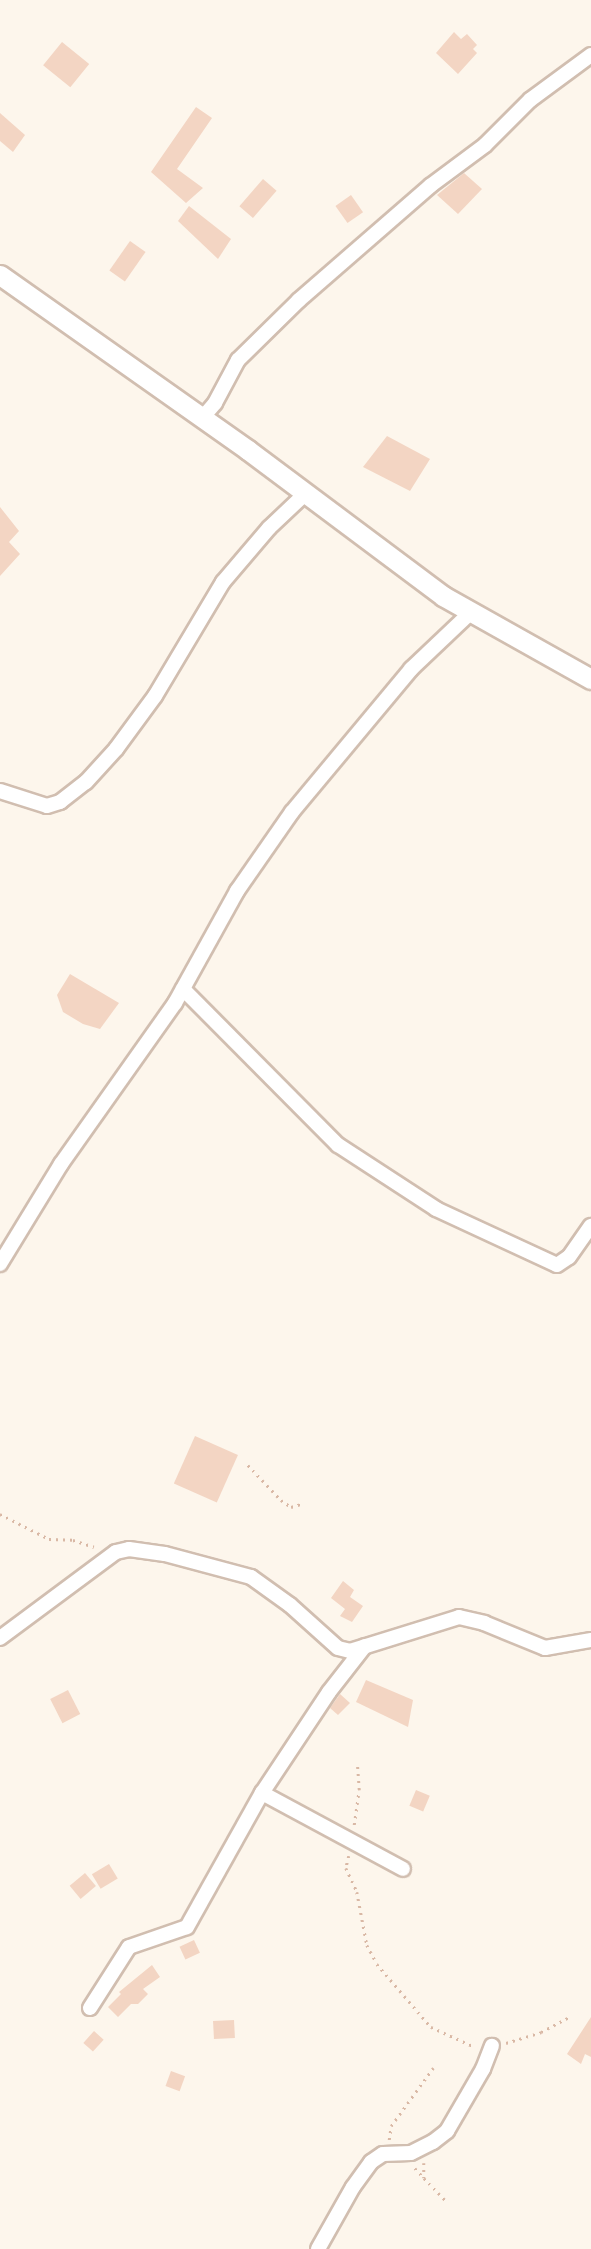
<!DOCTYPE html>
<style>
body{margin:0}
#map{position:relative;width:591px;height:2249px;overflow:hidden;background:#fdf6ec;font-family:Inter,sans-serif}
div>[style]{position:absolute}
.building>*{inset:0;background:#f3d5c3;transform-origin:0 0}
.path>*{height:2.5px;margin-top:-1.25px;transform-origin:0;background:repeating-linear-gradient(90deg,#d9b8a5 0 2px,transparent 0 7px)}
.roads{filter:drop-shadow(2px 0 #d1beb0) drop-shadow(-2px 0 #d1beb0) drop-shadow(0 2px #d1beb0) drop-shadow(0 -2px #d1beb0)}
.street>*{height:14px;margin:-7px;padding:0 7px;transform-origin:7px;border-radius:7px;background:#fff}
.secondary>*{height:19px;margin:-9.5px;padding:0 9.5px;transform-origin:9.5px;border-radius:9.5px;background:#fff}
span{translate:-50% -50%;white-space:nowrap;text-align:center;line-height:1.15;-webkit-text-stroke:5px #fffaf3;paint-order:stroke}
</style>
<div id="map">
<div class="building">
<div style="clip-path:polygon(454px 32px,461px 39px,467px 34px,477px 45px,473px 49px,477px 53px,458px 74px,436px 53px)"></div>
<div style="left:62px;top:42px;width:35px;height:30px;rotate:39deg"></div>
<div style="clip-path:polygon(196px 107px,212px 118px,177px 169px,203px 188px,186px 203px,151px 172px)"></div>
<div style="clip-path:polygon(0 113px,25px 135px,13px 152px,0 141px)"></div>
<div style="clip-path:polygon(464px 173px,482px 189px,458px 214px,437px 195px)"></div>
<div style="left:263px;top:179px;width:18px;height:36px;rotate:41deg"></div>
<div style="left:351px;top:195px;width:21px;height:19px;rotate:55deg"></div>
<div style="clip-path:polygon(189px 206px,231px 239px,218px 259px,178px 221px)"></div>
<div style="left:130px;top:241px;width:19px;height:36px;rotate:35deg"></div>
<div style="clip-path:polygon(387px 436px,430px 459px,410px 491px,363px 467px)"></div>
<div style="clip-path:polygon(0 507px,19px 531px,9px 542px,20px 554px,0 576px)"></div>
<div style="clip-path:polygon(70px 974px,119px 1003px,100px 1029px,83px 1024px,63px 1012px,57px 995px)"></div>
<div style="left:195px;top:1436px;width:47px;height:52px;rotate:24deg"></div>
<div style="clip-path:polygon(343px 1581px,354px 1590px,350px 1597px,363px 1606px,352px 1622px,340px 1616px,345px 1609px,331px 1598px)"></div>
<div style="clip-path:polygon(366px 1680px,413px 1700px,408px 1727px,356px 1702px)"></div>
<div style="left:68px;top:1690px;width:27px;height:20px;rotate:63deg"></div>
<div style="clip-path:polygon(340px 1694px,350px 1703px,338px 1715px,330px 1708px)"></div>
<div style="left:416px;top:1790px;width:15px;height:17px;rotate:23deg"></div>
<div style="left:109px;top:1864px;width:17px;height:20px;rotate:59deg"></div>
<div style="left:85px;top:1873px;width:17px;height:20px;rotate:50deg"></div>
<div style="left:194px;top:1940px;width:14px;height:16px;rotate:65deg"></div>
<div style="clip-path:polygon(152px 1965px,160px 1977px,143px 1989px,148px 1994px,138px 2004px,131px 2004px,118px 2017px,108px 2007px,121px 1994px,119px 1992px)"></div>
<div style="clip-path:polygon(591px 2017px,591px 2057px,585px 2054px,581px 2064px,567px 2054px)"></div>
<div style="left:234px;top:2020px;width:18px;height:21px;rotate:87deg"></div>
<div style="left:94px;top:2031px;width:13px;height:16px;rotate:42deg"></div>
<div style="left:171px;top:2071px;width:15px;height:16px;rotate:20deg"></div>
</div>
<div class="path">
<div style="left:248px;top:1465px;width:48px;rotate:46.7deg"></div>
<div style="left:281px;top:1500px;width:12px;rotate:35deg"></div>
<div style="left:291px;top:1507px;width:10px;rotate:-17deg"></div>
<div style="left:0;top:1514px;width:55px;rotate:27deg"></div>
<div style="left:49px;top:1539px;width:24px;rotate:2deg"></div>
<div style="left:73px;top:1540px;width:22px;rotate:18deg"></div>
<div style="left:354px;top:1825px;width:35px;rotate:-82deg"></div>
<div style="left:359px;top:1790px;width:28px;rotate:-94deg"></div>
<div style="left:349px;top:1856px;width:12px;rotate:104deg"></div>
<div style="left:346px;top:1868px;width:26px;rotate:65deg"></div>
<div style="left:357px;top:1892px;width:54px;rotate:79.3deg"></div>
<div style="left:367px;top:1945px;width:21px;rotate:62deg"></div>
<div style="left:377px;top:1964px;width:83px;rotate:49.4deg"></div>
<div style="left:431px;top:2027px;width:48px;rotate:24.4deg"></div>
<div style="left:506px;top:2043px;width:37px;rotate:-17deg"></div>
<div style="left:541px;top:2032px;width:34px;rotate:-28deg"></div>
<div style="left:389px;top:2140px;width:14px;rotate:-82deg"></div>
<div style="left:391px;top:2126px;width:72px;rotate:-54.1deg"></div>
<div style="left:424px;top:2163px;width:15px;rotate:90deg"></div>
<div style="left:424px;top:2178px;width:32px;rotate:46deg"></div>
<div style="left:415px;top:2168px;width:13px;rotate:48deg"></div>
</div>
<div class="roads">
<div class="street">
<div style="left:203px;top:417px;width:18px;rotate:-49deg"></div>
<div style="left:215px;top:403px;width:49px;rotate:-61.9deg"></div>
<div style="left:238px;top:360px;width:86px;rotate:-44.5deg"></div>
<div style="left:299px;top:300px;width:174px;rotate:-41deg"></div>
<div style="left:430px;top:186px;width:69px;rotate:-36.7deg"></div>
<div style="left:485px;top:145px;width:64px;rotate:-45deg"></div>
<div style="left:530px;top:100px;width:76px;rotate:-36.4deg"></div>
<div style="left:0;top:791px;width:49px;rotate:17.7deg"></div>
<div style="left:47px;top:806px;width:14px;rotate:-17deg"></div>
<div style="left:60px;top:802px;width:33px;rotate:-38deg"></div>
<div style="left:86px;top:782px;width:45px;rotate:-47.7deg"></div>
<div style="left:116px;top:749px;width:66px;rotate:-53.7deg"></div>
<div style="left:155px;top:696px;width:133px;rotate:-59.2deg"></div>
<div style="left:223px;top:582px;width:71px;rotate:-49.6deg"></div>
<div style="left:269px;top:528px;width:50px;rotate:-43.4deg"></div>
<div style="left:183px;top:989px;width:220px;rotate:45.2deg"></div>
<div style="left:338px;top:1145px;width:117px;rotate:33.1deg"></div>
<div style="left:436px;top:1209px;width:133px;rotate:24.8deg"></div>
<div style="left:557px;top:1265px;width:14px;rotate:-34deg"></div>
<div style="left:569px;top:1257px;width:38px;rotate:-55deg"></div>
<div style="left:0;top:1264px;width:117px;rotate:-58.6deg"></div>
<div style="left:61px;top:1164px;width:197px;rotate:-54.7deg"></div>
<div style="left:175px;top:1003px;width:128px;rotate:-61deg"></div>
<div style="left:237px;top:891px;width:96px;rotate:-55.2deg"></div>
<div style="left:292px;top:812px;width:186px;rotate:-50.2deg"></div>
<div style="left:411px;top:669px;width:83px;rotate:-43.5deg"></div>
<div style="left:0;top:1638px;width:144px;rotate:-36.6deg"></div>
<div style="left:116px;top:1552px;width:13px;rotate:-13deg"></div>
<div style="left:129px;top:1549px;width:36px;rotate:8deg"></div>
<div style="left:165px;top:1554px;width:89px;rotate:15deg"></div>
<div style="left:251px;top:1577px;width:48px;rotate:35.7deg"></div>
<div style="left:290px;top:1605px;width:64px;rotate:41.9deg"></div>
<div style="left:338px;top:1648px;width:12px;rotate:14deg"></div>
<div style="left:350px;top:1651px;width:114px;rotate:-17.3deg"></div>
<div style="left:459px;top:1617px;width:26px;rotate:13deg"></div>
<div style="left:484px;top:1623px;width:66px;rotate:22.3deg"></div>
<div style="left:545px;top:1648px;width:47px;rotate:-9.9deg"></div>
<div style="left:262px;top:1793px;width:160px;rotate:28.3deg"></div>
<div style="left:90px;top:2008px;width:72px;rotate:-57.4deg"></div>
<div style="left:129px;top:1947px;width:61px;rotate:-19deg"></div>
<div style="left:187px;top:1927px;width:154px;rotate:-60.8deg"></div>
<div style="left:262px;top:1793px;width:121px;rotate:-56.4deg"></div>
<div style="left:329px;top:1692px;width:58px;rotate:-52deg"></div>
<div style="left:318px;top:2249px;width:71px;rotate:-60.6deg"></div>
<div style="left:353px;top:2187px;width:31px;rotate:-54deg"></div>
<div style="left:371px;top:2162px;width:14px;rotate:-34deg"></div>
<div style="left:383px;top:2154px;width:28px;rotate:-2deg"></div>
<div style="left:411px;top:2153px;width:25px;rotate:-27deg"></div>
<div style="left:433px;top:2142px;width:18px;rotate:-38deg"></div>
<div style="left:447px;top:2131px;width:72px;rotate:-59.9deg"></div>
<div style="left:483px;top:2069px;width:25px;rotate:-69deg"></div>
</div>
<div class="secondary">
<div style="left:0;top:275px;width:304px;rotate:35.2deg"></div>
<div style="left:248px;top:450px;width:244px;rotate:36.8deg"></div>
<div style="left:443px;top:596px;width:170px;rotate:29.3deg"></div>
</div>
</div>
</div>
